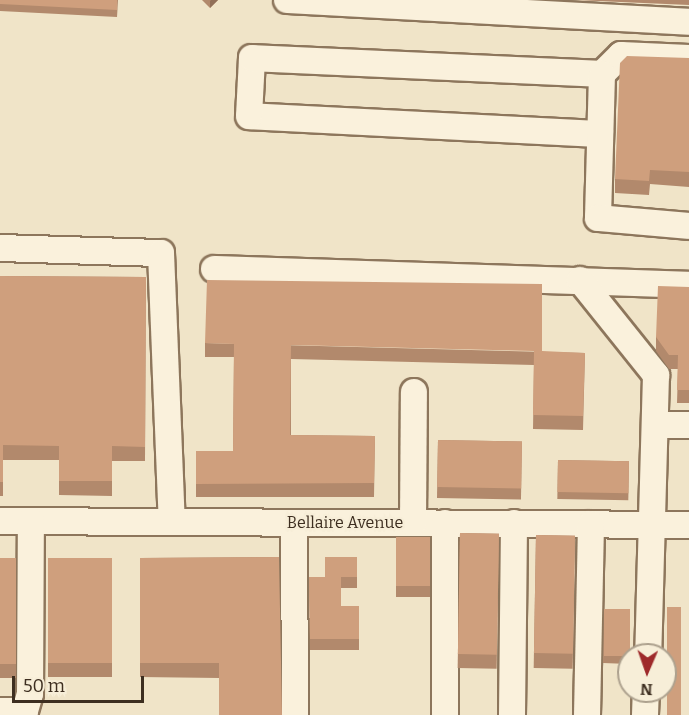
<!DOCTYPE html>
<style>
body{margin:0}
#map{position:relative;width:689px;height:715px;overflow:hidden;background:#f0e4c8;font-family:Bitter,serif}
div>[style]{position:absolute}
.roads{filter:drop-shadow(2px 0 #8d765c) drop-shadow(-2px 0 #8d765c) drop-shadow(0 2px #8d765c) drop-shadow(0 -2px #8d765c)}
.minor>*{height:26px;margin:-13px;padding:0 13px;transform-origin:13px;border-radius:13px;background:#faf1dc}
.wall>*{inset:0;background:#b2896c;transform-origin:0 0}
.shaded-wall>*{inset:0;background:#916f58}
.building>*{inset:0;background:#cf9f7d;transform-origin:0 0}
span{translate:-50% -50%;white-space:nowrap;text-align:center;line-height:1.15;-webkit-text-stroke:4.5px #f7eed8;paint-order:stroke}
.street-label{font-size:16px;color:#3d2e20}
.north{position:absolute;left:617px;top:643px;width:60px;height:60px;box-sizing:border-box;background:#f7eed8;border:2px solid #ada18e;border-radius:50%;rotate:182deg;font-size:16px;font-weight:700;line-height:24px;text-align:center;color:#3d2e20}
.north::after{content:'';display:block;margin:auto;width:21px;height:27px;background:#9e2a2b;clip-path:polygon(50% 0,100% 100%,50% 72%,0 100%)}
.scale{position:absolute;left:12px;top:676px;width:132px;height:27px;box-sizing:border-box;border:3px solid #3d2e20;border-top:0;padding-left:8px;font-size:18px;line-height:21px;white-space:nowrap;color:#3d2e20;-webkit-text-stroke:4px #f7eed8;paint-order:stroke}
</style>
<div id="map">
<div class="roads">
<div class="minor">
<div style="left:287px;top:0;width:403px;rotate:3.1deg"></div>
<div style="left:602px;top:74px;width:27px;rotate:-45deg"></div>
<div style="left:621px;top:55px;width:68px;rotate:2.5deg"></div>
<div style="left:600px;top:134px;width:351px;rotate:-177.1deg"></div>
<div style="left:249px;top:116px;width:58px;rotate:-87deg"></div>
<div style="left:252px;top:58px;width:350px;rotate:2.6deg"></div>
<div style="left:602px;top:74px;width:144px;rotate:91.6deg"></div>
<div style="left:598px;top:218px;width:91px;rotate:5deg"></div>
<div style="left:0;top:248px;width:161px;rotate:1.8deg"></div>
<div style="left:161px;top:253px;width:269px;rotate:87.7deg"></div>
<div style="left:214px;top:269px;width:475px;rotate:1.9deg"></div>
<div style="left:580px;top:280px;width:122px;rotate:51.3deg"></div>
<div style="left:656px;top:375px;width:280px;rotate:91.6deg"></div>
<div style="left:655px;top:425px;width:34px"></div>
<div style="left:0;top:521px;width:689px;rotate:0.33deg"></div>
<div style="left:294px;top:523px;width:192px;rotate:89.7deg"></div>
<div style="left:413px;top:523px;width:131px;rotate:-89.6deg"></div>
<div style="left:0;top:711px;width:25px"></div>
<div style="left:25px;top:711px;width:18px;rotate:-74deg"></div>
<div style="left:30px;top:694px;width:173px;rotate:-89.7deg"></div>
<div style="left:445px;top:715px;width:192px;rotate:-90deg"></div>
<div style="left:512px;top:715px;width:192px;rotate:-89.4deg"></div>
<div style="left:587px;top:715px;width:191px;rotate:-88.8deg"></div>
<div style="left:645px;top:715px;width:24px;rotate:-88deg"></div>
</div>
</div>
<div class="wall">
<div style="clip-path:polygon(0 0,118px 0,117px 17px,0 11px)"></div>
<div style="clip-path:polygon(202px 0,218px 0,210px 8px)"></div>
<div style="clip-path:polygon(575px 0,689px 0,689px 5px)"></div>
<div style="clip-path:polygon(689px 58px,689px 187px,650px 184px,649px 195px,615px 193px,615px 179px)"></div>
<div style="clip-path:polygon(0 276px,146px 277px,145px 461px,112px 461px,112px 496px,59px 495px,59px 460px,3px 460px,3px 496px,0 496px)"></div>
<div style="clip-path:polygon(689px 287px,689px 403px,677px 403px,678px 369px,669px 369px,656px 351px,656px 337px)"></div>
<div style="clip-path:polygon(205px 343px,585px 353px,583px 430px,533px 429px,534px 365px,291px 359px,291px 435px,375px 436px,374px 497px,196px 497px,196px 451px,233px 451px,234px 357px,205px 357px)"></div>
<div style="left:438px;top:440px;width:84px;height:58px;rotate:1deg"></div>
<div style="left:558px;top:460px;width:71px;height:39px;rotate:1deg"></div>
<div style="left:460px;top:533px;width:39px;height:135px;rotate:1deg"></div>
<div style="left:536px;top:535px;width:39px;height:133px;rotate:1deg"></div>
<div style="left:396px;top:537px;width:34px;height:60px"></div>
<div style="clip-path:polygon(279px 557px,219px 678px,140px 677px,140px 558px)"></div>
<div style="clip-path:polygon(357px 557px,357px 588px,341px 588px,341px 606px,359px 606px,359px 650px,310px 650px,309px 577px,325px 577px)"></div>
<div style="left:0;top:558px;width:16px;height:120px"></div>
<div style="left:48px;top:558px;width:64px;height:119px"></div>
<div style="clip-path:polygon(604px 609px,629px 655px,629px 664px,603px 663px)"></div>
</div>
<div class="shaded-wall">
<div style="clip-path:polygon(211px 0,218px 0,210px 8px,210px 1px)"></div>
</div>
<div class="building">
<div style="clip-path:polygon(0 0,117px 0,117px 10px,0 4px)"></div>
<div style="clip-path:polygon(627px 56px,689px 58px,689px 172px,650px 170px,649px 181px,615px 179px,620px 63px)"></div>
<div style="clip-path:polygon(0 276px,146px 277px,145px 447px,112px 446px,112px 481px,59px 481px,59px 446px,3px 445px,3px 482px,0 482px)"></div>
<div style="clip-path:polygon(207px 280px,542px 284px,542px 351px,585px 353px,583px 416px,533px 415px,534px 351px,291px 345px,290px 435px,375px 436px,374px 483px,196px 484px,196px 451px,233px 451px,234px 344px,205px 343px)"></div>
<div style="clip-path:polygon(658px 286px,689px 287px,689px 390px,677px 390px,678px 355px,669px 355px,656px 337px)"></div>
<div style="left:438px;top:440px;width:84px;height:47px;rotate:1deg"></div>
<div style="left:558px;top:460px;width:71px;height:32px;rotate:1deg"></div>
<div style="left:460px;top:533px;width:39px;height:121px;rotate:1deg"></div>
<div style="left:536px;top:535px;width:39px;height:118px;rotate:1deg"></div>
<div style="left:396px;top:537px;width:34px;height:49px"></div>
<div style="clip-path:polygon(279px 557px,282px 715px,219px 715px,219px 663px,140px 663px,140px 558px)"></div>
<div style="clip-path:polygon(325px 557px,357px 557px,357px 577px,341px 577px,341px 606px,359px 606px,359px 639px,310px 639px,309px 577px,325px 577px)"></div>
<div style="left:0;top:558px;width:16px;height:106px"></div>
<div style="left:48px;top:558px;width:64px;height:105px"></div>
<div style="left:667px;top:607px;width:14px;height:108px"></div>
<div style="left:604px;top:609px;width:26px;height:47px"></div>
</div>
<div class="street-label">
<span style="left:345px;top:523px">Bellaire Avenue</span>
</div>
<div class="north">N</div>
<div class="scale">50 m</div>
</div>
